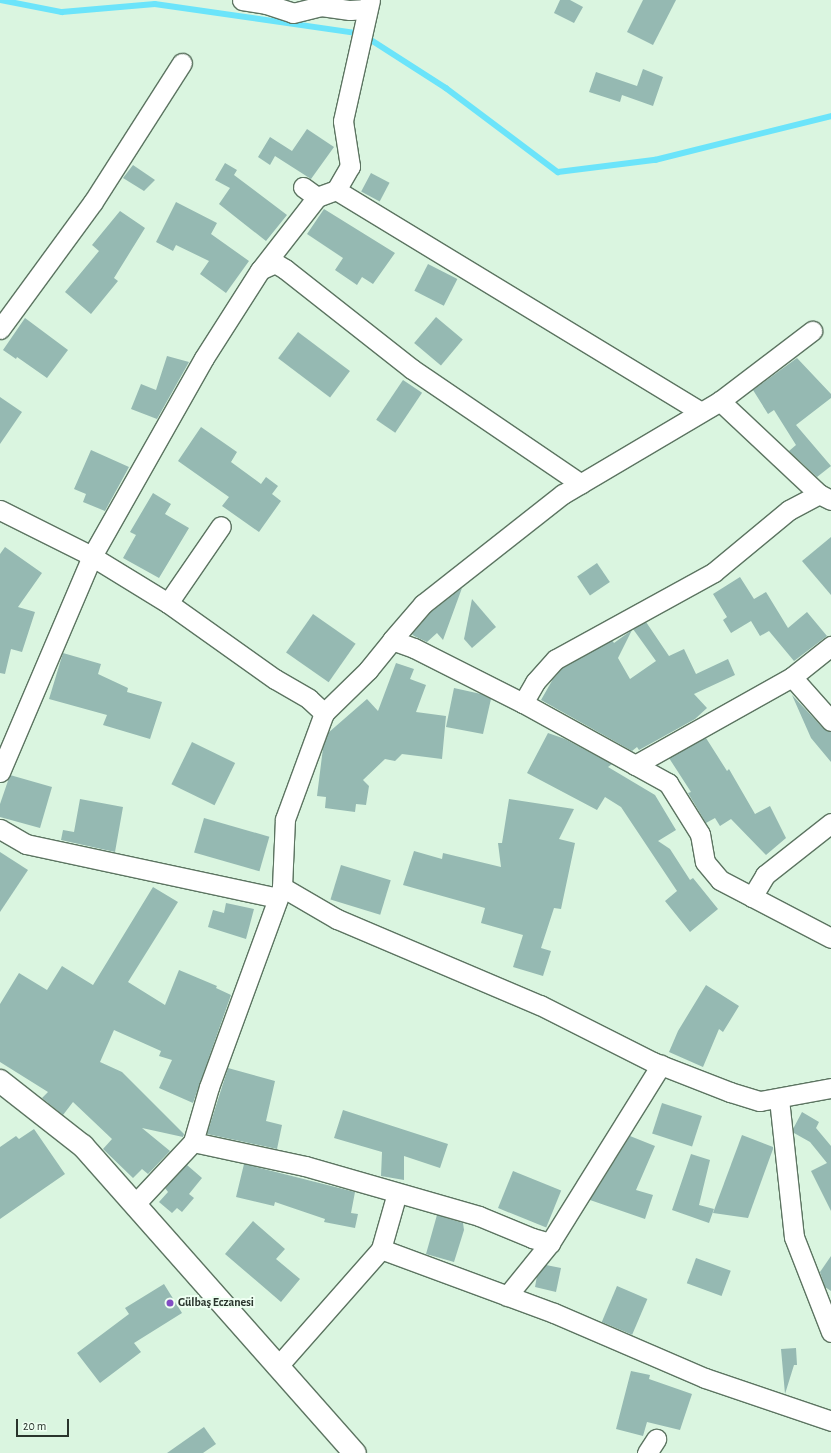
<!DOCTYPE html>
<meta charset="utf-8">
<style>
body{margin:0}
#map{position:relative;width:831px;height:1453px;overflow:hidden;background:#daf5e0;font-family:"Alegreya Sans",sans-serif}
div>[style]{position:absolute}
.stream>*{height:5.5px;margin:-2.75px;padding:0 2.75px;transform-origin:2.75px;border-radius:2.75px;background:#6be4fa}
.building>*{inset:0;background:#95b9b2;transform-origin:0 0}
.roads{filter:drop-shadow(1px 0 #5c7461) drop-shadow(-1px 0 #5c7461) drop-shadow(0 1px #5c7461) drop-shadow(0 -1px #5c7461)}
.street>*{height:19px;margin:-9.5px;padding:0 9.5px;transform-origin:9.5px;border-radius:9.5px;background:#fff}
.secondary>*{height:22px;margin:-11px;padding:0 11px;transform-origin:11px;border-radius:11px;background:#fff}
.dots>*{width:11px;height:11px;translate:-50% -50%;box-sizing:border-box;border:2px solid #eefff2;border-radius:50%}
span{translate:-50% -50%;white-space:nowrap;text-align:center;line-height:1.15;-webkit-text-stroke:4px #eefff2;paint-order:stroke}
.poi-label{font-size:12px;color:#29342c;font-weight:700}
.left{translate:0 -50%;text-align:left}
.scale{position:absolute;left:16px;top:1419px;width:53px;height:18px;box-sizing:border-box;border:2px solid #29342c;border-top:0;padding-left:5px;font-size:12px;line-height:14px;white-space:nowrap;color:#29342c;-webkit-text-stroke:3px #eefff2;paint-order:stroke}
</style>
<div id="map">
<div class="stream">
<div style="left:0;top:0;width:63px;rotate:11deg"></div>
<div style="left:62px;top:12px;width:93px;rotate:-4.9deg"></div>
<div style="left:155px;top:4px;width:209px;rotate:8.2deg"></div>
<div style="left:362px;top:34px;width:100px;rotate:32.7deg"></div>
<div style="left:446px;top:88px;width:140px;rotate:36.9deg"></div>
<div style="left:558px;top:172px;width:98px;rotate:-7.1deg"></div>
<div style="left:655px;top:160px;width:181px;rotate:-14deg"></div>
</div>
<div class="building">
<div style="clip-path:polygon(560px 0,570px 0,583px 7px,574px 23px,554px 13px)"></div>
<div style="clip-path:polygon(643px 0,676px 0,653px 45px,627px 32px)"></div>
<div style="clip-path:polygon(643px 69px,663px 77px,653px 106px,622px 95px,620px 102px,589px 92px,596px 72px,637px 86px)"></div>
<div style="clip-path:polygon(307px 129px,334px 147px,311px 179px,275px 156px,270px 165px,258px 157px,270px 137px,292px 151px)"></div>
<div style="clip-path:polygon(225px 163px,237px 170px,234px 175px,287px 215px,266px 241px,219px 204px,230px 188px,215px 180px)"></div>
<div style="clip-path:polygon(133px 165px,155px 180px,144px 191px,123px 178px)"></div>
<div style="left:371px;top:173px;width:21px;height:21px;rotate:28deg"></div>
<div style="clip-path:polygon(176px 202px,217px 223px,211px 234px,249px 261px,226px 293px,200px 274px,209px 261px,176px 245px,173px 251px,156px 242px)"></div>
<div style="clip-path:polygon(324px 209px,395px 253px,373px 284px,362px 277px,357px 285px,335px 270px,343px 258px,307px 234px)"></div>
<div style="clip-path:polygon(120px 211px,145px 228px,114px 278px,118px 281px,91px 314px,65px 292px,99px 251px,92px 245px)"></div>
<div style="left:428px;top:264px;width:33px;height:30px;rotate:27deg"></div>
<div style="left:436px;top:317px;width:35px;height:34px;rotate:40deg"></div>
<div style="clip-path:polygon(25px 318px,68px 350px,47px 378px,17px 357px,16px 359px,3px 350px)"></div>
<div style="left:298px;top:332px;width:65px;height:33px;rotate:37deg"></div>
<div style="clip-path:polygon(167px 356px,189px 362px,157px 419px,131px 409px,141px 384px,156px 390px)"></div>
<div style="clip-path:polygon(797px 358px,831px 394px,831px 398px,796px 425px,831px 466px,817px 477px,789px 451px,796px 445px,774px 410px,768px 414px,753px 390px)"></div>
<div style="left:403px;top:380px;width:23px;height:48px;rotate:34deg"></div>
<div style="clip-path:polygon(0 397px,22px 412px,0 444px)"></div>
<div style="clip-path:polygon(201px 427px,237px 452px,231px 462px,261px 484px,266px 477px,278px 486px,272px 494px,281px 501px,259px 532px,222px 506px,229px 497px,178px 461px)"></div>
<div style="clip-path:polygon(91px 450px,129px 467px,105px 511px,83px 502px,86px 494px,74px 489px)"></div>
<div style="clip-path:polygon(153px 493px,171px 504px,165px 514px,189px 528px,159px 578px,123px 558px,136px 535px,130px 532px)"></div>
<div style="clip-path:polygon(831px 537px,831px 595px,802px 561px)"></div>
<div style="clip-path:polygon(5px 547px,42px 573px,18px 607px,35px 612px,22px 652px,11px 649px,5px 674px,0 673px,0 554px)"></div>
<div style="left:597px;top:563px;width:23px;height:24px;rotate:56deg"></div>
<div style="clip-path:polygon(740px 577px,754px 599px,766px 592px,788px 628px,807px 612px,827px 636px,794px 661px,769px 631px,760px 636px,751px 621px,731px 633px,723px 620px,727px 617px,713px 594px)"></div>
<div style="clip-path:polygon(462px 588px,443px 640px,437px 633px,427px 642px,414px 636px,412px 634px,431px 612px)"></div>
<div style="clip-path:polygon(472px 599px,496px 627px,472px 648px,464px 639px)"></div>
<div style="left:313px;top:614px;width:52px;height:47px;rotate:35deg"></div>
<div style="clip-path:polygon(646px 622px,669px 656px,684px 649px,696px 674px,728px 659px,735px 675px,694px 694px,707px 708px,695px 719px,639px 750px,637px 747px,632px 751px,541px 700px,553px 679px,563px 668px,612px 640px,614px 643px,632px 630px,618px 658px,630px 679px,656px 661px,633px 629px)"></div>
<div style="clip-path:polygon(63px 653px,101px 664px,98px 674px,128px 688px,127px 692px,162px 702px,150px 739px,103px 725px,107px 715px,49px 699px)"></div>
<div style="clip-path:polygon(396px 663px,414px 669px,410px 679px,426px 685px,416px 712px,446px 716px,442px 759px,402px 754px,395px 761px,385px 759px,363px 780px,369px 786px,366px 805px,356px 804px,355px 812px,325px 808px,326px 797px,317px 796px,323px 748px,328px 733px,367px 699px,378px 711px)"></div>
<div style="clip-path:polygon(454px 688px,481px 694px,491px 699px,483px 734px,446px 727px)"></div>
<div style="clip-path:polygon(792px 695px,823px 728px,831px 732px,831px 762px,811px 738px)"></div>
<div style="clip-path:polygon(548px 733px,565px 739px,612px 764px,608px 767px,655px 795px,676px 830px,658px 841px,670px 849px,690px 880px,693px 878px,718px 909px,690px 932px,665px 901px,677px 891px,621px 807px,605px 797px,597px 810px,527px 773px)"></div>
<div style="clip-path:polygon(706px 738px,727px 771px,729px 769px,755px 814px,770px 806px,786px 838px,766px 855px,731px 819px,720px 826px,715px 818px,706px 823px,688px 793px,691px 792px,669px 758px)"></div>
<div style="left:192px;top:742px;width:48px;height:47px;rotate:26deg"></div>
<div style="clip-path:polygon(10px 775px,52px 787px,40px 828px,0 817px,0 804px)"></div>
<div style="clip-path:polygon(80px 799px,123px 807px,115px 852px,61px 840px,63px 830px,74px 832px)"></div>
<div style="clip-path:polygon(509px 799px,574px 809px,559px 839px,575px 843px,561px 909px,554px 908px,541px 948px,551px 951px,543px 976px,513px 967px,523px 935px,481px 923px,485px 908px,403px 885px,414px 851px,442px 859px,443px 853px,501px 867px,498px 843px,502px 843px)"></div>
<div style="left:204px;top:818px;width:68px;height:36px;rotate:16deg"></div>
<div style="clip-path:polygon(0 852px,28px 870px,0 912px)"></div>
<div style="left:341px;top:865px;width:52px;height:36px;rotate:17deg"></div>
<div style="clip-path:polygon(153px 887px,178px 902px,128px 982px,165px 1005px,179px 970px,217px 986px,216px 988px,231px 995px,193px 1103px,159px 1088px,172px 1060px,159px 1056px,161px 1051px,114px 1030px,100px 1062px,122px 1072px,184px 1134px,183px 1137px,142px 1128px,170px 1151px,148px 1174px,142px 1169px,133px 1178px,103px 1149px,112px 1139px,73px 1102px,63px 1115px,42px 1098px,48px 1092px,0 1062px,0 1004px,19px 973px,47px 990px,62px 966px,93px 985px)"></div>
<div style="clip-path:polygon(226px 903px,254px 909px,246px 939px,208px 927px,213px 910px,224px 913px)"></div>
<div style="clip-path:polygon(706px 985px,739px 1006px,723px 1032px,719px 1029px,703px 1067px,669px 1052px,678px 1031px)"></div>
<div style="clip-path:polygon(228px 1068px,275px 1081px,266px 1121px,282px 1125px,277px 1149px,207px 1134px)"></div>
<div style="left:662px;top:1103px;width:42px;height:32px;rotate:18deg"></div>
<div style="clip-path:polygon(343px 1110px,448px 1144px,440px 1168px,404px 1156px,404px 1180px,381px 1176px,382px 1152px,334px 1138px)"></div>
<div style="clip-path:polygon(802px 1112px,819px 1122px,816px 1128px,831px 1146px,831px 1211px,811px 1171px,827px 1163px,810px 1142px,794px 1133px,793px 1129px)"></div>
<div style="clip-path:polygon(34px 1129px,65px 1174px,0 1219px,0 1147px,16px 1136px,19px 1139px)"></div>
<div style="clip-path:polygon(742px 1135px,773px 1147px,773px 1149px,748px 1218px,713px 1213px)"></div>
<div style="clip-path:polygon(630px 1136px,655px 1146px,636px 1190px,653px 1195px,645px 1219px,590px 1200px)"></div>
<div style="clip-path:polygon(691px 1154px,710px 1160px,699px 1205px,714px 1209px,709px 1223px,672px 1210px)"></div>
<div style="clip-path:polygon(244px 1164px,355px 1192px,351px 1213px,358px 1214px,355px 1228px,324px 1222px,325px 1219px,275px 1202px,274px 1206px,236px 1197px)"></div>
<div style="clip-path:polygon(187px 1165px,202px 1178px,189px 1194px,194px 1198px,182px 1212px,177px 1208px,172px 1213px,159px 1202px,168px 1192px,165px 1188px)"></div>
<div style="left:513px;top:1171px;width:52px;height:40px;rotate:22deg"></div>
<div style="clip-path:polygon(437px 1215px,463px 1223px,464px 1230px,454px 1262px,426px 1254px)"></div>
<div style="clip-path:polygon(253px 1221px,285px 1249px,276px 1259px,300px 1279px,281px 1302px,225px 1254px)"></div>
<div style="clip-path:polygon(831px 1256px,831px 1291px,825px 1287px,820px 1272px)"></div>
<div style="left:696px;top:1258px;width:37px;height:27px;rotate:20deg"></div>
<div style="clip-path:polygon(546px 1265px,561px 1268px,556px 1292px,535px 1287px,537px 1276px)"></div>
<div style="clip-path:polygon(164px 1284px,182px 1313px,134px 1343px,141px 1352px,100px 1383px,77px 1353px,129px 1314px,125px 1308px)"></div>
<div style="left:617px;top:1286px;width:33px;height:39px;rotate:23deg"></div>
<div style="clip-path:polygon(796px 1348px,797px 1365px,794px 1365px,785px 1394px,781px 1349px)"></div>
<div style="clip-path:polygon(631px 1371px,650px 1375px,649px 1379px,692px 1394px,680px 1430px,647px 1422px,643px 1436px,616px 1429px)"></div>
<div style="clip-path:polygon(204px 1427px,216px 1444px,203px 1453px,167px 1453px)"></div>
</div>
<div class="roads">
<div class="street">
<div style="left:242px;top:0;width:24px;rotate:9deg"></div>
<div style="left:266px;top:4px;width:28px;rotate:18deg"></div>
<div style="left:293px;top:13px;width:29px;rotate:-14deg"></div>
<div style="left:321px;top:6px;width:29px;rotate:8deg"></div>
<div style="left:350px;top:10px;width:17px;rotate:-3deg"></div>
<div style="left:370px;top:0;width:124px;rotate:102.6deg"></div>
<div style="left:343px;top:121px;width:46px;rotate:81.2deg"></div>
<div style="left:350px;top:166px;width:28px;rotate:120deg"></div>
<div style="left:336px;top:190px;width:427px;rotate:31.3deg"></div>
<div style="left:303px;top:187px;width:17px;rotate:36deg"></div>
<div style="left:261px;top:269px;width:91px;rotate:-52.1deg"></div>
<div style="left:317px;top:197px;width:20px;rotate:-20deg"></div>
<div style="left:0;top:329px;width:157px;rotate:-53.8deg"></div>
<div style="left:93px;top:202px;width:165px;rotate:-57.4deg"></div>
<div style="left:720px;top:401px;width:136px;rotate:43.2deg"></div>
<div style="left:0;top:510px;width:98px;rotate:26.6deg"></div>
<div style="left:88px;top:554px;width:94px;rotate:31.5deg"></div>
<div style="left:168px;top:603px;width:131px;rotate:35.4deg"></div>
<div style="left:275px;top:679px;width:39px;rotate:30deg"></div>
<div style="left:309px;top:699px;width:21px;rotate:43deg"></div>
<div style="left:324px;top:713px;width:62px;rotate:-44.3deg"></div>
<div style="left:368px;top:670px;width:38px;rotate:-51deg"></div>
<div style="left:392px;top:640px;width:23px;rotate:20deg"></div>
<div style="left:414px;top:648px;width:122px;rotate:26.8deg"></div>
<div style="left:523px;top:703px;width:166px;rotate:28.9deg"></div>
<div style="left:668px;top:783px;width:60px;rotate:57.9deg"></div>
<div style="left:700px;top:834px;width:28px;rotate:80deg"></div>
<div style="left:705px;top:862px;width:23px;rotate:50deg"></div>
<div style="left:720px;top:880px;width:125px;rotate:27.6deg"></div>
<div style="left:168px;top:603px;width:93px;rotate:-55.5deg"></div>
<div style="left:392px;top:640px;width:48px;rotate:-49.3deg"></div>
<div style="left:423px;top:604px;width:178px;rotate:-38.2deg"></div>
<div style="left:563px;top:494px;width:182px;rotate:-30.6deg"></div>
<div style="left:720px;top:401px;width:116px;rotate:-37.3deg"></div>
<div style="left:792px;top:677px;width:59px;rotate:48.4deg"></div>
<div style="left:523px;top:703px;width:24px;rotate:-60deg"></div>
<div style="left:535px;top:682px;width:31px;rotate:-48deg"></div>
<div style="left:556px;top:659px;width:180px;rotate:-28.8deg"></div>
<div style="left:714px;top:572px;width:97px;rotate:-39.6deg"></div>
<div style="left:789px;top:510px;width:34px;rotate:-28deg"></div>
<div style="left:819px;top:494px;width:13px;rotate:27deg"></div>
<div style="left:635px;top:765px;width:180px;rotate:-29.3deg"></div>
<div style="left:792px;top:677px;width:50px;rotate:-38.5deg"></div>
<div style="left:0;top:772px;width:235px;rotate:-66.9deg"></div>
<div style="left:92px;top:556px;width:227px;rotate:-60.5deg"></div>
<div style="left:204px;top:358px;width:104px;rotate:-57.5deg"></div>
<div style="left:260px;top:270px;width:17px;rotate:-25deg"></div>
<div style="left:275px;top:263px;width:12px;rotate:31deg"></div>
<div style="left:285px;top:269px;width:162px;rotate:38.2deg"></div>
<div style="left:412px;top:369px;width:204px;rotate:34.2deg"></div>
<div style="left:0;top:829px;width:30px;rotate:30deg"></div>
<div style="left:26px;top:844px;width:257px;rotate:12.1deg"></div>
<div style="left:282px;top:887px;width:64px;rotate:30.2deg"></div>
<div style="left:337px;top:919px;width:220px;rotate:23deg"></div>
<div style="left:540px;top:1005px;width:127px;rotate:26.8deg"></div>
<div style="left:653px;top:1062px;width:83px;rotate:21.3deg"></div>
<div style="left:730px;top:1092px;width:31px;rotate:17deg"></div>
<div style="left:760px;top:1101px;width:72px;rotate:-10.4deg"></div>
<div style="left:752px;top:897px;width:26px;rotate:-59deg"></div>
<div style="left:765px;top:875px;width:84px;rotate:-38.2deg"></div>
<div style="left:779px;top:1099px;width:139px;rotate:83.8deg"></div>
<div style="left:794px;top:1237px;width:102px;rotate:68.7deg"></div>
<div style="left:193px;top:1142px;width:115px;rotate:12.1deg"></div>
<div style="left:305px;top:1166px;width:181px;rotate:16deg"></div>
<div style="left:479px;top:1216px;width:57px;rotate:22.5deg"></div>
<div style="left:532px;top:1238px;width:19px;rotate:16deg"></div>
<div style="left:134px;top:1205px;width:86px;rotate:-46.9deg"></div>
<div style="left:193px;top:1142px;width:57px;rotate:-73.8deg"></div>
<div style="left:209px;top:1087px;width:213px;rotate:-69.9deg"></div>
<div style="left:282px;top:887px;width:68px;rotate:-87.5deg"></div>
<div style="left:285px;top:819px;width:113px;rotate:-69.8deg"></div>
<div style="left:381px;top:1249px;width:184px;rotate:20.3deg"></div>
<div style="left:554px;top:1313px;width:164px;rotate:23.3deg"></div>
<div style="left:705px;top:1378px;width:133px;rotate:18.8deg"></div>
<div style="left:507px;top:1296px;width:68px;rotate:-50.9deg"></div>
<div style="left:550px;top:1243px;width:210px;rotate:-58.1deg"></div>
<div style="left:278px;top:1366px;width:156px;rotate:-48.6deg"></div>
<div style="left:381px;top:1249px;width:58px;rotate:-74.1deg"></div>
<div style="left:647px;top:1453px;width:17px;rotate:-57deg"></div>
</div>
<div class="secondary">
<div style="left:0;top:1081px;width:105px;rotate:38.1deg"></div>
<div style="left:83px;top:1146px;width:410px;rotate:48.5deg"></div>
</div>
</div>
<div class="dots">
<div style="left:170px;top:1303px;background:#824cc3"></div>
</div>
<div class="poi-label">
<span class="left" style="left:178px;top:1303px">Gülbaş Eczanesi</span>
</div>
<div class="scale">20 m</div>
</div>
